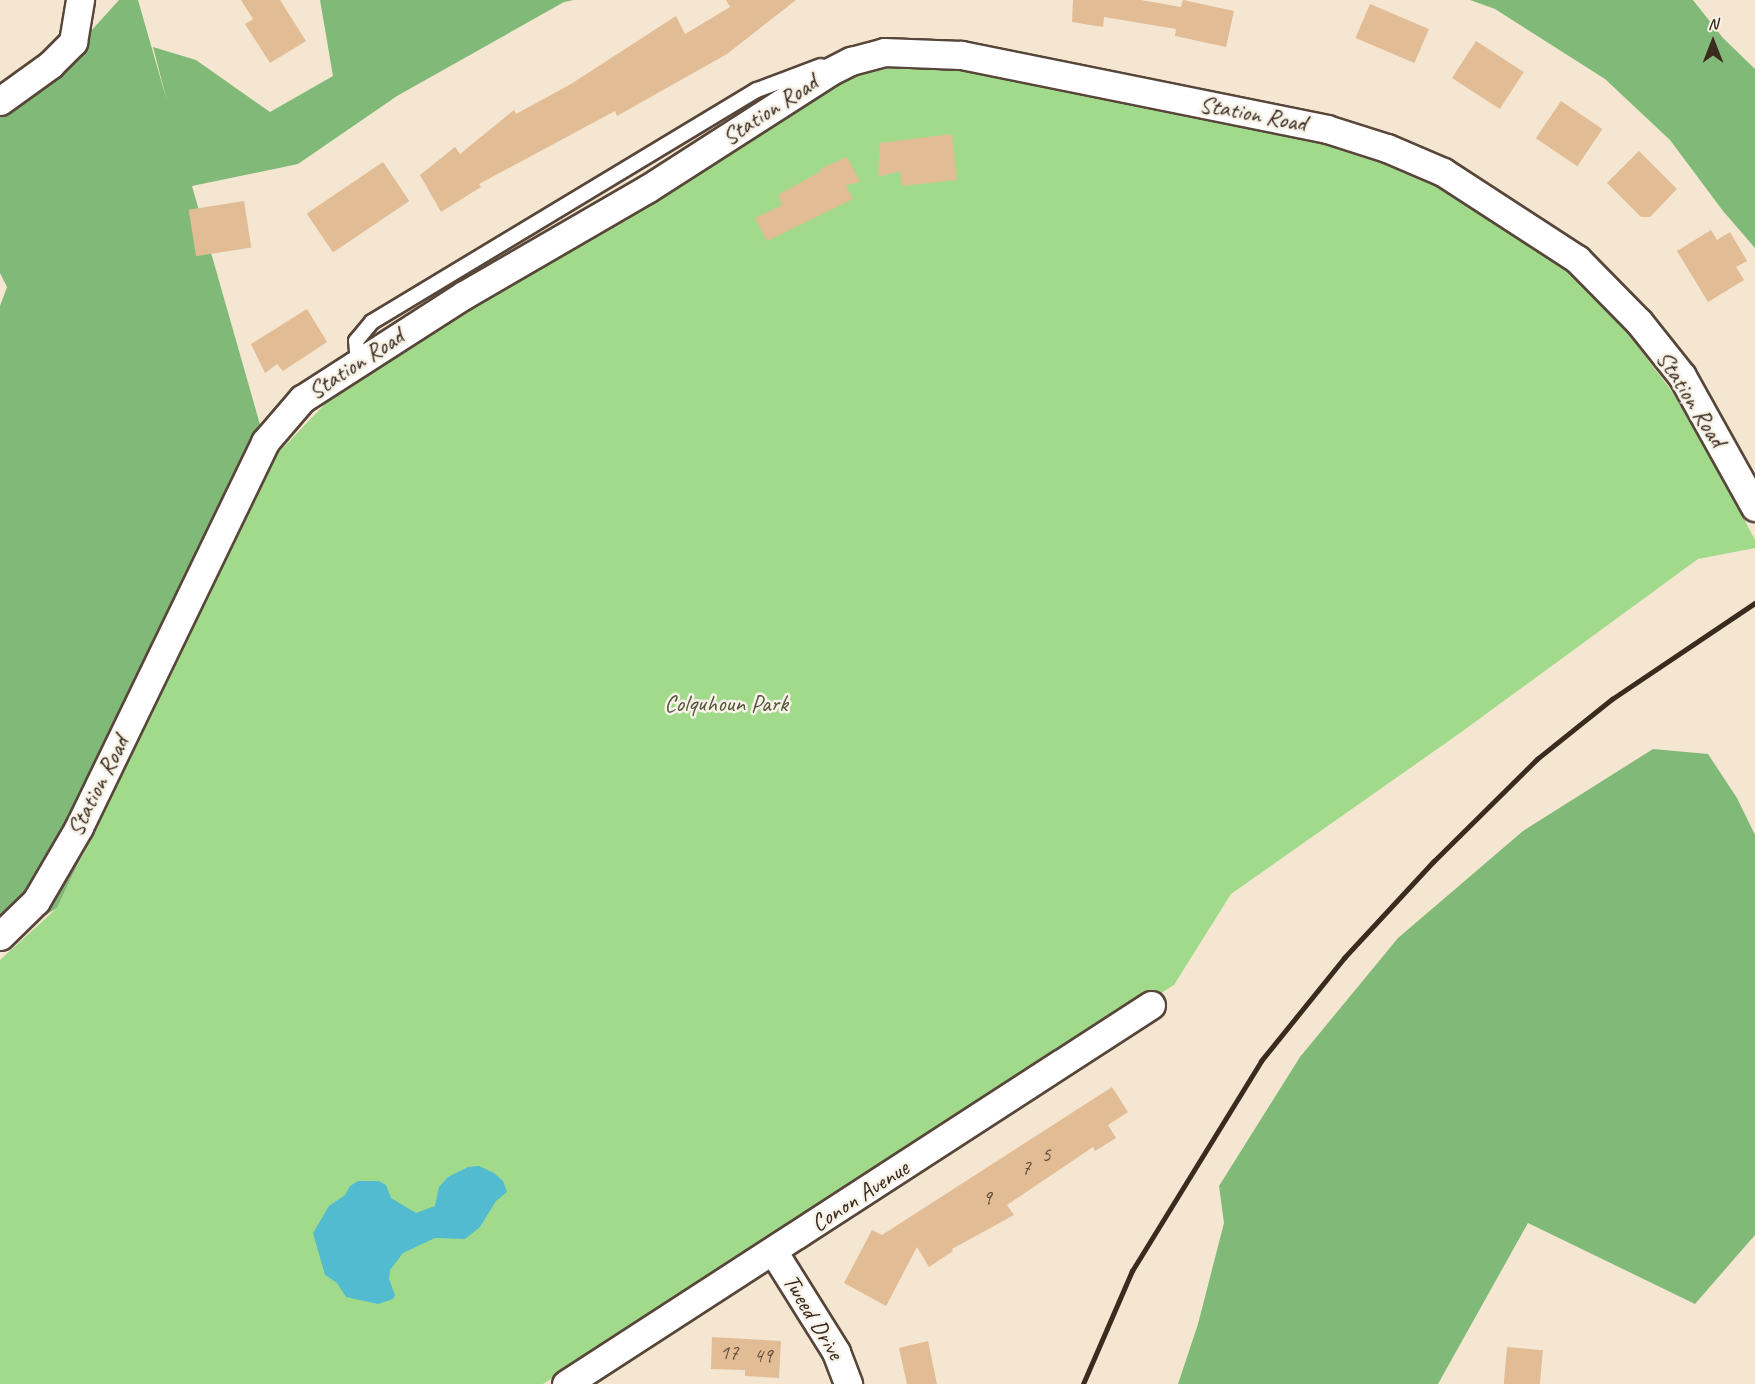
<!DOCTYPE html>
<style>
body{margin:0}
#map{position:relative;width:1755px;height:1384px;overflow:hidden;background:#f5e6d1;font-family:Caveat,sans-serif}
div>[style]{position:absolute}
.green>*{inset:0;background:#a2da8c}
.forest>*{inset:0;background:#81ba78}
.water>*{inset:0;background:#52bbcf}
.building>*{inset:0;background:#e1bc95;transform-origin:0 0}
.roads{filter:drop-shadow(2px 0 #574639) drop-shadow(-2px 0 #574639) drop-shadow(0 2px #574639) drop-shadow(0 -2px #574639)}
.service>*{height:14px;margin:-7px;padding:0 7px;transform-origin:7px;border-radius:7px;background:#fff}
.minor>*{height:27px;margin:-13.5px;padding:0 13.5px;transform-origin:13.5px;border-radius:13.5px;background:#fff}
.rail>*{height:4.5px;margin:-2.25px;padding:0 2.25px;transform-origin:2.25px;border-radius:2.25px;background:#3b2a1e}
span{translate:-50% -50%;white-space:nowrap;text-align:center;line-height:1.15;-webkit-text-stroke:5px #f7f3e8;paint-order:stroke}
.number-label{font-size:21px;color:#644e3c}
.number-label span{-webkit-text-stroke-width:0}
.street-label{font-size:24px;color:#3b2a1e}
.park-label{font-size:24px;color:#55563a}
.north{position:absolute;left:1683px;top:12px;width:60px;height:60px;-webkit-text-stroke:4px #f7f3e8;paint-order:stroke;rotate:0deg;font-size:16px;font-weight:700;line-height:24px;text-align:center;color:#3b2a1e}
.north::after{content:'';display:block;margin:auto;width:21px;height:27px;background:#3b2a1e;clip-path:polygon(50% 0,100% 100%,50% 72%,0 100%)}
</style>
<div id="map">
<div class="green">
<div style="clip-path:polygon(881px 63px,912px 63px,981px 73px,1319px 143px,1379px 162px,1436px 185px,1568px 269px,1629px 335px,1671px 390px,1718px 469px,1755px 540px,1755px 548px,1698px 559px,1460px 733px,1231px 894px,1174px 985px,987px 1100px,543px 1384px,0 1384px,0 960px,57px 908px,275px 456px,326px 403px,470px 304px,818px 90px)"></div>
</div>
<div class="forest">
<div style="clip-path:polygon(119px 0,138px 0,167px 101px,153px 47px,196px 60px,270px 112px,333px 76px,320px 0,574px 0,564px 2px,397px 96px,298px 164px,192px 186px,265px 442px,168px 675px,57px 908px,0 944px,0 306px,7px 287px,0 273px,0 107px,71px 53px)"></div>
<div style="clip-path:polygon(1470px 0,1693px 0,1723px 38px,1755px 69px,1755px 248px,1723px 211px,1670px 140px,1605px 79px,1495px 9px)"></div>
<div style="clip-path:polygon(1653px 749px,1708px 754px,1737px 798px,1755px 835px,1755px 1235px,1695px 1304px,1528px 1223px,1438px 1384px,1178px 1384px,1198px 1324px,1224px 1223px,1219px 1186px,1300px 1057px,1398px 938px,1523px 831px)"></div>
</div>
<div class="water">
<div style="clip-path:polygon(479px 1166px,494px 1173px,503px 1181px,507px 1192px,496px 1201px,480px 1227px,465px 1239px,435px 1238px,403px 1253px,390px 1270px,389px 1279px,395px 1295px,393px 1299px,378px 1304px,346px 1297px,337px 1283px,325px 1275px,313px 1233px,329px 1206px,345px 1195px,350px 1186px,358px 1181px,379px 1181px,386px 1185px,391px 1198px,416px 1213px,435px 1206px,439px 1187px,448px 1177px,468px 1167px)"></div>
</div>
<div class="building">
<div style="clip-path:polygon(241px 0,280px 0,306px 41px,270px 63px,245px 24px,253px 19px)"></div>
<div style="clip-path:polygon(726px 0,796px 0,727px 54px,617px 116px,615px 111px,479px 184px,481px 187px,441px 212px,420px 175px,455px 147px,460px 154px,514px 110px,516px 114px,571px 84px,676px 16px,685px 34px,730px 7px)"></div>
<div style="clip-path:polygon(1073px 0,1141px 0,1181px 7px,1183px 0,1234px 11px,1226px 47px,1175px 36px,1176px 29px,1104px 17px,1103px 27px,1072px 22px)"></div>
<div style="left:1370px;top:4px;width:64px;height:37px;rotate:23deg"></div>
<div style="left:1476px;top:41px;width:57px;height:44px;rotate:33deg"></div>
<div style="left:1561px;top:101px;width:50px;height:45px;rotate:34deg"></div>
<div style="clip-path:polygon(952px 134px,957px 180px,902px 186px,900px 171px,878px 177px,880px 143px)"></div>
<div style="clip-path:polygon(1639px 151px,1677px 189px,1650px 217px,1641px 217px,1607px 183px)"></div>
<div style="clip-path:polygon(847px 157px,860px 182px,846px 185px,853px 199px,767px 241px,755px 218px,782px 205px,778px 195px,821px 171px,820px 169px)"></div>
<div style="left:383px;top:162px;width:47px;height:92px;rotate:56deg"></div>
<div style="left:244px;top:201px;width:47px;height:56px;rotate:81deg"></div>
<div style="clip-path:polygon(1711px 230px,1717px 240px,1730px 232px,1747px 261px,1736px 267px,1744px 280px,1708px 302px,1677px 251px)"></div>
<div style="clip-path:polygon(307px 309px,327px 342px,283px 371px,277px 364px,265px 373px,251px 344px)"></div>
<div style="clip-path:polygon(1112px 1087px,1128px 1112px,1108px 1125px,1116px 1138px,1095px 1151px,1093px 1147px,1007px 1205px,1014px 1215px,952px 1249px,953px 1251px,929px 1267px,917px 1247px,886px 1306px,844px 1283px,872px 1230px,882px 1235px)"></div>
<div style="clip-path:polygon(712px 1337px,781px 1341px,779px 1378px,745px 1376px,745px 1370px,711px 1369px)"></div>
<div style="clip-path:polygon(928px 1341px,937px 1384px,907px 1384px,899px 1348px)"></div>
<div style="left:1507px;top:1347px;width:36px;height:37px;rotate:5deg"></div>
</div>
<div class="roads">
<div class="service">
<div style="left:358px;top:363px;width:22px;rotate:-95deg"></div>
<div style="left:356px;top:341px;width:25px;rotate:-50deg"></div>
<div style="left:372px;top:322px;width:449px;rotate:-31.1deg"></div>
<div style="left:757px;top:90px;width:68px;rotate:-20.6deg"></div>
</div>
<div class="minor">
<div style="left:0;top:101px;width:62px;rotate:-35.8deg"></div>
<div style="left:50px;top:65px;width:33px;rotate:-45deg"></div>
<div style="left:73px;top:42px;width:43px;rotate:-80.5deg"></div>
<div style="left:0;top:936px;width:50px;rotate:-44.2deg"></div>
<div style="left:36px;top:901px;width:86px;rotate:-59.8deg"></div>
<div style="left:79px;top:827px;width:428px;rotate:-64.2deg"></div>
<div style="left:265px;top:442px;width:57px;rotate:-49.3deg"></div>
<div style="left:302px;top:399px;width:193px;rotate:-32.7deg"></div>
<div style="left:464px;top:295px;width:211px;rotate:-30.1deg"></div>
<div style="left:647px;top:189px;width:216px;rotate:-32.7deg"></div>
<div style="left:829px;top:72px;width:25px;rotate:-27deg"></div>
<div style="left:851px;top:61px;width:34px;rotate:-15deg"></div>
<div style="left:884px;top:52px;width:77px;rotate:2.2deg"></div>
<div style="left:961px;top:55px;width:373px;rotate:11.4deg"></div>
<div style="left:1327px;top:129px;width:63px;rotate:17.6deg"></div>
<div style="left:1387px;top:148px;width:61px;rotate:23.2deg"></div>
<div style="left:1443px;top:172px;width:160px;rotate:33deg"></div>
<div style="left:1577px;top:259px;width:88px;rotate:45.5deg"></div>
<div style="left:1639px;top:322px;width:69px;rotate:51.5deg"></div>
<div style="left:1682px;top:376px;width:150px;rotate:60.9deg"></div>
<div style="left:773px;top:1251px;width:119px;rotate:58deg"></div>
<div style="left:836px;top:1352px;width:34px;rotate:69deg"></div>
<div style="left:566px;top:1384px;width:697px;rotate:-32.94deg"></div>
</div>
</div>
<div class="rail">
<div style="left:1083px;top:1384px;width:123px;rotate:-66.6deg"></div>
<div style="left:1132px;top:1271px;width:246px;rotate:-58.4deg"></div>
<div style="left:1261px;top:1061px;width:132px;rotate:-51.1deg"></div>
<div style="left:1344px;top:958px;width:131px;rotate:-47.2deg"></div>
<div style="left:1433px;top:862px;width:146px;rotate:-44.7deg"></div>
<div style="left:1537px;top:759px;width:96px;rotate:-38.7deg"></div>
<div style="left:1612px;top:699px;width:172px;rotate:-33.9deg"></div>
</div>
<div class="number-label">
<span style="left:1046px;top:1154px">5</span>
<span style="left:1026px;top:1167px">7</span>
<span style="left:987px;top:1197px">9</span>
<span style="left:729px;top:1352px">17</span>
<span style="left:763px;top:1355px">49</span>
</div>
<div class="street-label">
<span style="left:770px;top:110px;rotate:-33deg">Station Road</span>
<span style="left:1253px;top:114px;rotate:11deg">Station Road</span>
<span style="left:356px;top:364px;rotate:-33deg">Station Road</span>
<span style="left:1691px;top:399px;rotate:58deg">Station Road</span>
<span style="left:98px;top:786px;rotate:-63deg">Station Road</span>
<span style="left:860px;top:1196px;rotate:-33deg">Conon Avenue</span>
<span style="left:813px;top:1317px;rotate:59deg">Tweed Drive</span>
</div>
<div class="park-label">
<span style="left:726px;top:704px">Colquhoun Park</span>
</div>
<div class="north">N</div>
</div>
